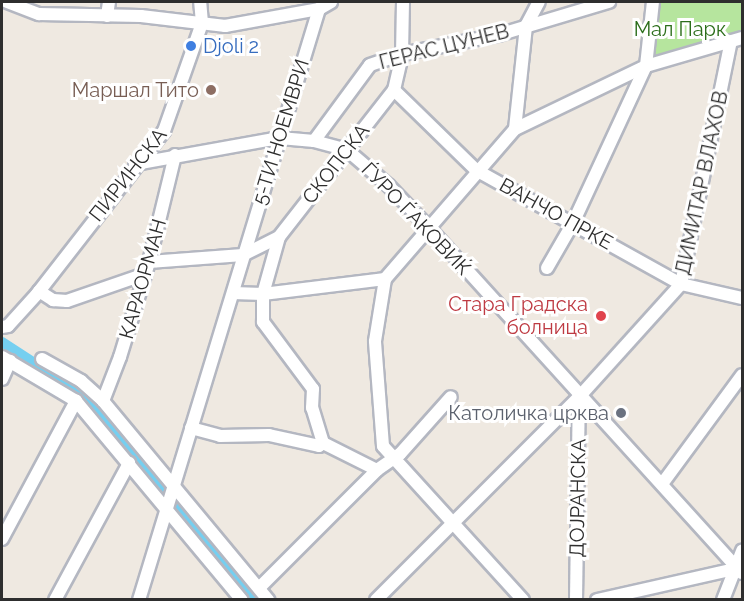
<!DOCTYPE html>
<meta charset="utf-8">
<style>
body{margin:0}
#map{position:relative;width:744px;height:601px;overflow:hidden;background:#efe9e1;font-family:Raleway,sans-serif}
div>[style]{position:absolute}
.green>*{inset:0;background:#b6e59e}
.canal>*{height:10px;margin:-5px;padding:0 5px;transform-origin:5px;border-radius:5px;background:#75cff0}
.roads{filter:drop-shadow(2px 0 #b4b7c1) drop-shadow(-2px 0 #b4b7c1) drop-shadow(0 2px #b4b7c1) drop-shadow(0 -2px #b4b7c1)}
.minor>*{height:12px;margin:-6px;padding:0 6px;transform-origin:6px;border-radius:6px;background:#fff}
.dots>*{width:16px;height:16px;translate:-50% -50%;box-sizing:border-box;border:3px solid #fff;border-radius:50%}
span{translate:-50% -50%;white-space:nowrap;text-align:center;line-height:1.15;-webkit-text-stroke:6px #fff;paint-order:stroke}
.park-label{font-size:20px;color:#2c6e1b}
.shop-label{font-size:20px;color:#366cbe}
.left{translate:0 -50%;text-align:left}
.street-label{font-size:20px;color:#2e2e2e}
.education-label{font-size:20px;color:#785e54}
.right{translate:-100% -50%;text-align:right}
.health-label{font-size:20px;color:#be3a42}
.worship-label{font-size:20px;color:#5b616d}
.frame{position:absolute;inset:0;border:3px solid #2e2e2e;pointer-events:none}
</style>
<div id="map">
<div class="green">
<div style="clip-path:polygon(657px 2px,742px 2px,742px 38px,646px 66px)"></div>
</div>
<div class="canal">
<div style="left:2px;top:342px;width:95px;rotate:33deg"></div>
<div style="left:82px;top:394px;width:268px;rotate:50.1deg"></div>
</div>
<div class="roads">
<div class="minor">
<div style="left:7px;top:2px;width:34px;rotate:21deg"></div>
<div style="left:39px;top:14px;width:102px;rotate:1.1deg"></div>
<div style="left:141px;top:16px;width:85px;rotate:6.8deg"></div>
<div style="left:225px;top:26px;width:96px;rotate:-10.3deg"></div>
<div style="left:319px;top:9px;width:14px;rotate:-30deg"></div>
<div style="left:107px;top:16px;width:14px;rotate:-82deg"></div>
<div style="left:394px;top:90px;width:115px;rotate:44.3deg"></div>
<div style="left:476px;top:170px;width:235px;rotate:29.1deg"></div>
<div style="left:681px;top:284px;width:63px;rotate:12.9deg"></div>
<div style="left:515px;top:129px;width:104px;rotate:-83.9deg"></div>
<div style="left:526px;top:26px;width:27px;rotate:-62deg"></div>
<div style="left:314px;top:141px;width:94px;rotate:-53.6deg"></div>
<div style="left:370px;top:65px;width:34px;rotate:-19deg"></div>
<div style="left:402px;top:54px;width:98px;rotate:-11.2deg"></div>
<div style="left:498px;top:35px;width:116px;rotate:-16.6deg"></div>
<div style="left:135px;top:164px;width:147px;rotate:-10.2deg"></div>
<div style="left:280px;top:138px;width:34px;rotate:5deg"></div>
<div style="left:314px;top:141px;width:34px;rotate:15deg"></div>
<div style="left:347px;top:150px;width:55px;rotate:40.6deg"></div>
<div style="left:389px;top:186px;width:57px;rotate:46.4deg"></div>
<div style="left:428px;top:227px;width:467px;rotate:47.8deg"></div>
<div style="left:149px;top:262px;width:94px;rotate:-4.3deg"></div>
<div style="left:243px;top:255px;width:40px;rotate:-26.6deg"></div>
<div style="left:547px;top:268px;width:52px;rotate:-60deg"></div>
<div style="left:573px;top:223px;width:173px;rotate:-65.1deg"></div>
<div style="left:646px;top:66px;width:64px;rotate:-83.8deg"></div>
<div style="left:39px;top:291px;width:17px;rotate:33deg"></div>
<div style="left:53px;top:300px;width:14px;rotate:4deg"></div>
<div style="left:67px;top:301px;width:83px;rotate:-19.1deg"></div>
<div style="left:233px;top:293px;width:30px;rotate:2deg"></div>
<div style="left:263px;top:294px;width:59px;rotate:-74.3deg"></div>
<div style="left:279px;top:237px;width:187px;rotate:-52deg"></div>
<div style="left:394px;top:90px;width:37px;rotate:-77deg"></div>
<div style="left:402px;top:54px;width:52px;rotate:-88.9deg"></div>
<div style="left:2px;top:327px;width:6px;rotate:-9deg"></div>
<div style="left:8px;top:326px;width:43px;rotate:-47.8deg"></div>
<div style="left:37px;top:294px;width:207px;rotate:-52.1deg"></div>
<div style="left:164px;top:131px;width:114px;rotate:-70.6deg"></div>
<div style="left:202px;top:23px;width:21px;rotate:-95deg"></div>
<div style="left:2px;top:357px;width:86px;rotate:30.7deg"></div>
<div style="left:76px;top:401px;width:259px;rotate:50.2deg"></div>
<div style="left:42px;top:359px;width:45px;rotate:29.4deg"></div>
<div style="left:81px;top:381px;width:30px;rotate:42deg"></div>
<div style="left:103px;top:401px;width:259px;rotate:50.3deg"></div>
<div style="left:2px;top:379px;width:20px;rotate:-66deg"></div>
<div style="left:103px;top:401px;width:47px;rotate:-68.9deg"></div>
<div style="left:120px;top:357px;width:99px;rotate:-73deg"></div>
<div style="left:149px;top:262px;width:110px;rotate:-76.3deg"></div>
<div style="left:191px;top:428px;width:30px;rotate:15deg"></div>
<div style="left:220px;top:436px;width:49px;rotate:-1.2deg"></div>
<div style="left:269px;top:435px;width:51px;rotate:12.4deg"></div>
<div style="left:319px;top:446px;width:5px;rotate:-37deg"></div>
<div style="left:377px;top:470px;width:60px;rotate:-153.4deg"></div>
<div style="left:323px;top:443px;width:37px;rotate:-107deg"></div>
<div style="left:312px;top:408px;width:19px;rotate:-87deg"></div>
<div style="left:313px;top:389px;width:84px;rotate:-126.7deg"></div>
<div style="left:263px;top:322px;width:28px;rotate:-90deg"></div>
<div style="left:263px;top:294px;width:123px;rotate:-7deg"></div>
<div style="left:662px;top:484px;width:135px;rotate:-53.7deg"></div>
<div style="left:2px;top:539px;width:157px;rotate:-61.8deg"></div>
<div style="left:259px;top:588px;width:167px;rotate:-45deg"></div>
<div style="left:377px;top:470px;width:28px;rotate:-35deg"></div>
<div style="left:400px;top:454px;width:76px;rotate:-48.2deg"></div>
<div style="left:55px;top:600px;width:156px;rotate:-61.6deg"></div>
<div style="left:139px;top:600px;width:618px;rotate:-73.06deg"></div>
<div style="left:376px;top:600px;width:287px;rotate:-45deg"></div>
<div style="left:579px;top:397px;width:152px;rotate:-47.9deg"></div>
<div style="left:681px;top:284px;width:248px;rotate:-78.4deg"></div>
<div style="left:523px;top:600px;width:208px;rotate:-132.3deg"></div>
<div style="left:383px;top:446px;width:105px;rotate:-94.4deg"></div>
<div style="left:375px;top:341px;width:63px;rotate:-80.8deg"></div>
<div style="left:385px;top:279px;width:198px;rotate:-49.1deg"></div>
<div style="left:515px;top:129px;width:145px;rotate:-25.7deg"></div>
<div style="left:646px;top:66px;width:100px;rotate:-16.3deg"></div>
<div style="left:576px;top:600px;width:203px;rotate:-89.2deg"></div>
<div style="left:597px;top:600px;width:141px;rotate:-12.7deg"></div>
<div style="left:723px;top:600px;width:53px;rotate:-68.8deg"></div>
</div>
</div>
<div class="dots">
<div style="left:191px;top:46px;background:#3f7fe0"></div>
<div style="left:211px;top:90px;background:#8d6e63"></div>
<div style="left:601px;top:316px;background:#e0444e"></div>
<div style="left:621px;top:413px;background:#6b7280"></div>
</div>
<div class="park-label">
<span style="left:680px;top:29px">Мал Парк</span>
</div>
<div class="shop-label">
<span class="left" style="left:203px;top:46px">Djoli 2</span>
</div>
<div class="street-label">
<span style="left:444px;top:47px;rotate:-14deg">ГЕРАС ЦУНЕВ</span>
<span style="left:281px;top:132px;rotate:-73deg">5-ТИ НОЕМВРИ</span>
<span style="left:336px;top:164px;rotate:-52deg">СКОПСКА</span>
<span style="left:128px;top:175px;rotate:-52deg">ПИРИНСКА</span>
<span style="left:702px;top:183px;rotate:-78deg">ДИМИТАР ВЛАХОВ</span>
<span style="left:556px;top:214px;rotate:29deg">ВАНЧО ПРКЕ</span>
<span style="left:416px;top:219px;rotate:46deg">ЃУРО ЃАКОВИЌ</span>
<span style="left:143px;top:279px;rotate:-74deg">КАРАОРМАН</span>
<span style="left:578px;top:498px;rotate:-89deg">ДОЈРАНСКА</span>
</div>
<div class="education-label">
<span class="right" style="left:199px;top:90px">Маршал Тито</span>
</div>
<div class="health-label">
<span class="right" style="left:588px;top:316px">Стара Градска<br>болница</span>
</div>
<div class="worship-label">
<span class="right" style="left:609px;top:413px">Католичка црква</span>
</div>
<div class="frame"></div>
</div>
